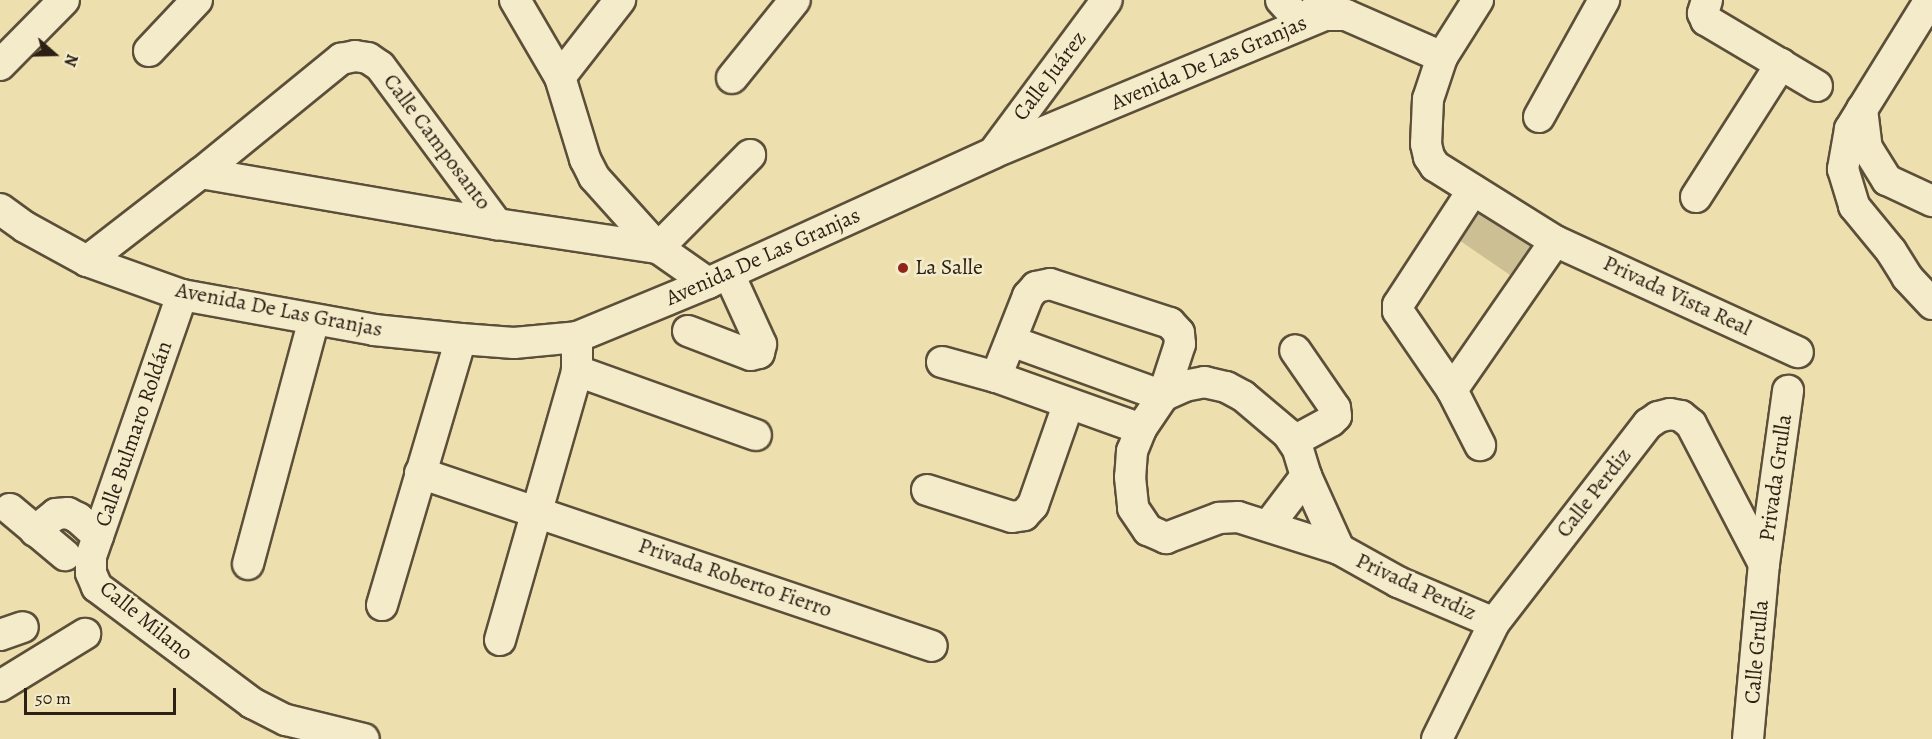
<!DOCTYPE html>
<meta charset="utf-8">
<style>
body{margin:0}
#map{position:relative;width:1932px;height:739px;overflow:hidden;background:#ede0ae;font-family:Alegreya,serif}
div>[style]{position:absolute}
.green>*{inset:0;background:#ccbf94}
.roads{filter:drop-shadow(2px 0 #5c4f3a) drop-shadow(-2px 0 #5c4f3a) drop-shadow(0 2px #5c4f3a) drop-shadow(0 -2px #5c4f3a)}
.minor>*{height:30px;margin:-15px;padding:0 15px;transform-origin:15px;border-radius:15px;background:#f3ebca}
.dots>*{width:16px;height:16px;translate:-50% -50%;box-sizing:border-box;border:3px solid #f3ebca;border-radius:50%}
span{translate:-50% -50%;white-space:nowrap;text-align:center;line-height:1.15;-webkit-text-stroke:5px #f3ebca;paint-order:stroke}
.street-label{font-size:22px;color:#2c1f14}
.poi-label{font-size:22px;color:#2c1f14}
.left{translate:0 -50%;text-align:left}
.north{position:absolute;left:24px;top:24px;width:60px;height:60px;-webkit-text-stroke:4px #f3ebca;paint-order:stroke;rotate:110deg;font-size:16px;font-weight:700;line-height:24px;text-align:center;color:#2c1f14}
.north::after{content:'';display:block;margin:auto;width:21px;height:27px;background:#2c1f14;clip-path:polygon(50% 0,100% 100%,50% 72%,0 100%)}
.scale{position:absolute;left:24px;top:688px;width:152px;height:27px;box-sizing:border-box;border:3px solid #2c1f14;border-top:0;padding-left:8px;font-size:18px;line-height:21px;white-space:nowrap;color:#2c1f14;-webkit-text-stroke:4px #f3ebca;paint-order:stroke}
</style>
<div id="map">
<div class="green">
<div style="clip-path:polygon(1468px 206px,1534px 241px,1510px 275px,1450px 234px)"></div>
</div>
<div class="roads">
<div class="minor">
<div style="left:515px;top:0;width:89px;rotate:59.7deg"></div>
<div style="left:560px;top:77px;width:86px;rotate:73deg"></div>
<div style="left:585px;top:159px;width:20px;rotate:63deg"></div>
<div style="left:594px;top:177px;width:96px;rotate:48deg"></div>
<div style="left:658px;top:248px;width:61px;rotate:35deg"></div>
<div style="left:1281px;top:0;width:31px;rotate:48deg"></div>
<div style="left:1302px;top:23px;width:17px;rotate:-45deg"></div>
<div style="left:1478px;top:0;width:67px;rotate:122.3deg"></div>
<div style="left:1442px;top:57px;width:44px;rotate:108.4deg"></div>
<div style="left:1428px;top:99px;width:45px;rotate:92.5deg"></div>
<div style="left:1426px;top:144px;width:13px;rotate:77deg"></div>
<div style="left:1429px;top:157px;width:11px;rotate:56deg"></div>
<div style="left:1435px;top:166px;width:142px;rotate:32deg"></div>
<div style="left:1555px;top:241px;width:267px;rotate:24.6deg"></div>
<div style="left:1707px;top:0;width:14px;rotate:107deg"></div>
<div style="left:1703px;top:13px;width:8px;rotate:67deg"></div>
<div style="left:1706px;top:20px;width:129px;rotate:30.7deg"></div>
<div style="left:1930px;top:0;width:152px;rotate:121.8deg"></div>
<div style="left:1850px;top:129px;width:41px;rotate:99.9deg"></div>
<div style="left:1843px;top:169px;width:39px;rotate:73deg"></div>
<div style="left:1854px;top:206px;width:58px;rotate:50.6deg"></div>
<div style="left:1891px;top:251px;width:31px;rotate:58deg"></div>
<div style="left:1907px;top:277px;width:37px;rotate:47deg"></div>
<div style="left:149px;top:51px;width:70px;rotate:-46.7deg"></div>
<div style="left:0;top:65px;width:91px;rotate:-45.4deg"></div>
<div style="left:560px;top:77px;width:98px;rotate:-52.1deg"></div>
<div style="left:732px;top:78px;width:100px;rotate:-51.1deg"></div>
<div style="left:1862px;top:109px;width:39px;rotate:83deg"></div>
<div style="left:1867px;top:148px;width:38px;rotate:58deg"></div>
<div style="left:1887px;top:180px;width:50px;rotate:25deg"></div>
<div style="left:1539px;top:117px;width:134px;rotate:-60.9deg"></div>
<div style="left:994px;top:152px;width:189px;rotate:-53.4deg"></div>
<div style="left:201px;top:173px;width:300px;rotate:9.8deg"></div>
<div style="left:497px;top:224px;width:163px;rotate:8.5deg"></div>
<div style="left:658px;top:248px;width:131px;rotate:-45.3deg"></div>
<div style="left:1473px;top:190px;width:137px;rotate:123.1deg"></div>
<div style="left:1398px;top:305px;width:6px;rotate:90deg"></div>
<div style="left:1398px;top:311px;width:96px;rotate:55.6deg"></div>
<div style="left:1452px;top:390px;width:62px;rotate:63deg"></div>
<div style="left:1696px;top:197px;width:158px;rotate:-57.4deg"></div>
<div style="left:0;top:209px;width:31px;rotate:36deg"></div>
<div style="left:25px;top:227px;width:71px;rotate:28.7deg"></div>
<div style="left:87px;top:261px;width:101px;rotate:19.7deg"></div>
<div style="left:182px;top:295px;width:195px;rotate:10.3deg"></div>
<div style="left:374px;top:330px;width:87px;rotate:5.9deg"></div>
<div style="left:461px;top:339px;width:53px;rotate:4.3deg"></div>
<div style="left:514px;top:343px;width:63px;rotate:-5.4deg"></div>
<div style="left:577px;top:337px;width:142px;rotate:-22.4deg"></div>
<div style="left:708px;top:283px;width:313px;rotate:-24.5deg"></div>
<div style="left:993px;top:153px;width:360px;rotate:-22.6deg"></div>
<div style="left:1325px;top:15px;width:21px"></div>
<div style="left:1346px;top:15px;width:105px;rotate:23.6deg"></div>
<div style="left:87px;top:261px;width:144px;rotate:-37.7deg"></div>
<div style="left:201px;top:173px;width:181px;rotate:-39.2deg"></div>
<div style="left:341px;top:59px;width:14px;rotate:-12deg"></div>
<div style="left:355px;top:56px;width:13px;rotate:9deg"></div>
<div style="left:368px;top:58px;width:14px;rotate:34deg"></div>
<div style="left:380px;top:66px;width:197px;rotate:53.5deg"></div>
<div style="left:182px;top:295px;width:277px;rotate:109.2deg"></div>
<div style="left:91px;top:557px;width:16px;rotate:90deg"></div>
<div style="left:91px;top:573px;width:15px;rotate:67deg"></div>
<div style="left:97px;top:587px;width:194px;rotate:36.8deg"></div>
<div style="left:252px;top:703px;width:38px;rotate:27deg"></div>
<div style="left:286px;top:720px;width:80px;rotate:13.7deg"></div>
<div style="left:688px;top:331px;width:67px;rotate:20.9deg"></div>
<div style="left:751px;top:355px;width:8px;rotate:-14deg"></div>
<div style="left:759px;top:353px;width:9px;rotate:-77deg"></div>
<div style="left:761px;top:344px;width:77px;rotate:-114.6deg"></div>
<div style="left:1011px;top:341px;width:162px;rotate:19.9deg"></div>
<div style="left:942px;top:362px;width:56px;rotate:15.5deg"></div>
<div style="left:996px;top:377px;width:154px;rotate:19.7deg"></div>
<div style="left:577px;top:371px;width:190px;rotate:19.7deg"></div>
<div style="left:996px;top:377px;width:87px;rotate:-68.4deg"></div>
<div style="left:1028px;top:296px;width:12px;rotate:-48deg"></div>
<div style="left:1036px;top:287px;width:14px;rotate:-12deg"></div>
<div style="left:1050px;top:284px;width:126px;rotate:18deg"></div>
<div style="left:1170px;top:323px;width:13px;rotate:48deg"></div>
<div style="left:1179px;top:333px;width:11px;rotate:85deg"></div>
<div style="left:1180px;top:344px;width:55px;rotate:108.1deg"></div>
<div style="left:1452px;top:390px;width:181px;rotate:-55.3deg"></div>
<div style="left:1294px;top:441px;width:42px;rotate:-28.4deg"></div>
<div style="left:1331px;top:421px;width:7px;rotate:-45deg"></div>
<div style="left:1336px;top:416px;width:8px;rotate:-97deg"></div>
<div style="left:1335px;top:408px;width:70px;rotate:-124.6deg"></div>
<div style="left:420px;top:473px;width:540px;rotate:18.67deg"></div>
<div style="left:927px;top:490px;width:89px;rotate:17.6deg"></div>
<div style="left:1012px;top:517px;width:12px;rotate:-9deg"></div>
<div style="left:1024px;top:515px;width:13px;rotate:-48deg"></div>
<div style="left:1033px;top:505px;width:106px;rotate:-70.7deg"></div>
<div style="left:10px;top:509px;width:72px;rotate:39.9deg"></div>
<div style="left:1268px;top:526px;width:63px;rotate:-52.8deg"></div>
<div style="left:35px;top:531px;width:27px;rotate:-39deg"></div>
<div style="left:56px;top:514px;width:12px;rotate:-5deg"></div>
<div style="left:68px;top:513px;width:11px;rotate:27deg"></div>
<div style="left:78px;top:518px;width:27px;rotate:42deg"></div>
<div style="left:1339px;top:549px;width:80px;rotate:-114.3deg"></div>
<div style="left:1306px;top:476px;width:28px;rotate:-107deg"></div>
<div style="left:1298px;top:449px;width:18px;rotate:-124deg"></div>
<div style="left:1288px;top:434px;width:59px;rotate:-139.8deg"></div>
<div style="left:1243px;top:396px;width:19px;rotate:-152deg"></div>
<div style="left:1226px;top:387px;width:22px;rotate:-167deg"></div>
<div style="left:1205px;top:382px;width:20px;rotate:169deg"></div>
<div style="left:1185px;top:386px;width:24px;rotate:156deg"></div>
<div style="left:1163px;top:396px;width:40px;rotate:124deg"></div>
<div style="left:1141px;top:429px;width:24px;rotate:112deg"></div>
<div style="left:1132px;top:451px;width:26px;rotate:94deg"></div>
<div style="left:1130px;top:477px;width:31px;rotate:84deg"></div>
<div style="left:1133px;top:508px;width:27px;rotate:56deg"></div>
<div style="left:1148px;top:530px;width:20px;rotate:24deg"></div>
<div style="left:1166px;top:538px;width:57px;rotate:-20.7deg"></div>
<div style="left:1219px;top:518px;width:19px;rotate:-3deg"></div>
<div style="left:1238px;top:517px;width:106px;rotate:17.6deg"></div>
<div style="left:1339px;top:549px;width:68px;rotate:29.2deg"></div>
<div style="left:1398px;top:582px;width:104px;rotate:23.1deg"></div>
<div style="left:248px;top:564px;width:253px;rotate:-74.9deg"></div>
<div style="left:382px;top:605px;width:277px;rotate:-73.5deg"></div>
<div style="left:0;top:635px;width:24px;rotate:-19deg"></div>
<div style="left:500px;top:640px;width:280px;rotate:-74deg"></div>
<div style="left:577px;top:371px;width:34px;rotate:-90deg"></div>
<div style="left:0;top:686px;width:100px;rotate:-31.5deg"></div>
<div style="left:1437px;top:739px;width:129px;rotate:-63.8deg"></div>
<div style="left:1494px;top:623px;width:252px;rotate:-52.3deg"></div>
<div style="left:1648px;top:424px;width:12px;rotate:-35deg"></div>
<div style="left:1658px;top:417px;width:12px;rotate:-14deg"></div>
<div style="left:1670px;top:414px;width:11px;rotate:10deg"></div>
<div style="left:1681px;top:416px;width:13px;rotate:39deg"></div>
<div style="left:1691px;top:424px;width:158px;rotate:62.5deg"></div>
<div style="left:1748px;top:739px;width:176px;rotate:-84.8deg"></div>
<div style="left:1764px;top:564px;width:175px;rotate:-82.1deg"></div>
</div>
</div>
<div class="dots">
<div style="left:903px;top:268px;background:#8f2418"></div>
</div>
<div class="street-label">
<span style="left:1209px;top:63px;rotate:-23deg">Avenida De Las Granjas</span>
<span style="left:1050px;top:76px;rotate:-53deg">Calle Juárez</span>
<span style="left:437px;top:142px;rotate:53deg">Calle Camposanto</span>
<span style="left:763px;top:257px;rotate:-24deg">Avenida De Las Granjas</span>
<span style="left:1677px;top:296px;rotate:25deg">Privada Vista Real</span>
<span style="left:279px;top:310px;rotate:11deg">Avenida De Las Granjas</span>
<span style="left:134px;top:434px;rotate:-71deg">Calle Bulmaro Roldán</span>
<span style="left:1776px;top:478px;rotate:-82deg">Privada Grulla</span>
<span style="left:1594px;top:493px;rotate:-52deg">Calle Perdiz</span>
<span style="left:735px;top:578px;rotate:19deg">Privada Roberto Fierro</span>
<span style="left:1416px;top:587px;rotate:25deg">Privada Perdiz</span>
<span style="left:146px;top:621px;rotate:39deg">Calle Milano</span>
<span style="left:1757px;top:652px;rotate:-85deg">Calle Grulla</span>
</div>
<div class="poi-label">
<span class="left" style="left:915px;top:268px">La Salle</span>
</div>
<div class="north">N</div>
<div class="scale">50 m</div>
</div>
